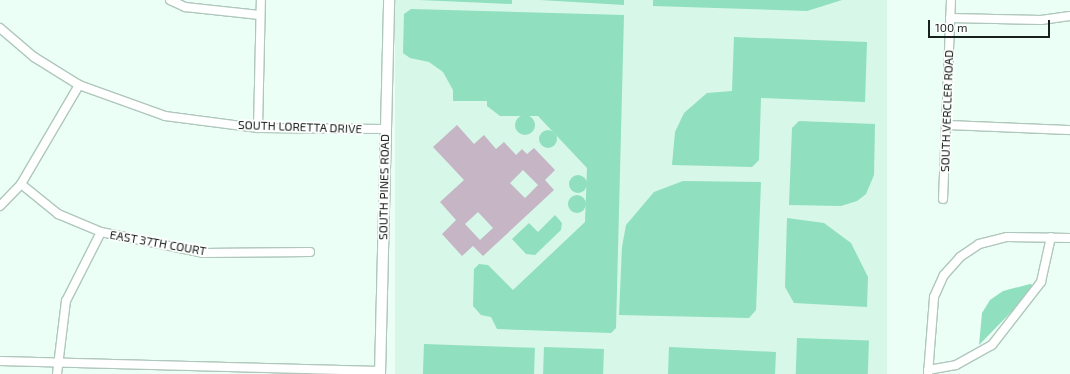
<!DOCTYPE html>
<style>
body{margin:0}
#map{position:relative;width:1070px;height:374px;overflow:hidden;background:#ebfff6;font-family:"Exo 2",sans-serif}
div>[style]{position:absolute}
.built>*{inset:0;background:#d7f7e8;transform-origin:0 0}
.green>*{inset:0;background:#90dfbe;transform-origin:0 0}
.round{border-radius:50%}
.building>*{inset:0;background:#c5b5c5}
.roads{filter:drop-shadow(1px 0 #afc7bc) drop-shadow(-1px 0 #afc7bc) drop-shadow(0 1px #afc7bc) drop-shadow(0 -1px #afc7bc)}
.minor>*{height:8px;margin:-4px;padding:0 4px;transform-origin:4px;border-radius:4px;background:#fff}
.tertiary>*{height:10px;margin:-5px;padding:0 5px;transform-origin:5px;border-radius:5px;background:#fff}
span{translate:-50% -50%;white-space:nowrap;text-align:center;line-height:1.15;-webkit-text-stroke:3.5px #fff;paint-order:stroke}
.street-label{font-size:12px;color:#18211d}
.scale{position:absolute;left:928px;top:20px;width:122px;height:18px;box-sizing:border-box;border:2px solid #18211d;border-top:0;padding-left:5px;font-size:12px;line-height:14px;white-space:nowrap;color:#18211d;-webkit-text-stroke:3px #fff;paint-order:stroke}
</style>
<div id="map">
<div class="built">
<div style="left:395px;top:0;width:492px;height:374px"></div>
</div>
<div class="green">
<div style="clip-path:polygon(419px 0,512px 0,512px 4px)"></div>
<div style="clip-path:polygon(540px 0,624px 0,624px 5px)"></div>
<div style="clip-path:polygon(653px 0,842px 0,807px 11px,653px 6px)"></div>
<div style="clip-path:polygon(411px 9px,624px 15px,616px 328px,611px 333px,497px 329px,491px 317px,481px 315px,473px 306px,474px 269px,479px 264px,488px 265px,513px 290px,585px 222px,587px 168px,538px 116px,500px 116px,487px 106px,487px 101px,453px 101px,453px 90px,443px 72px,429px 62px,410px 58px,403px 53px,404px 14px)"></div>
<div style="clip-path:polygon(734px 37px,867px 42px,865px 102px,761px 98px,759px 160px,752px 167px,672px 165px,675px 132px,684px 113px,707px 93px,732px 91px)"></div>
<div class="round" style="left:515px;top:115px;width:20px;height:20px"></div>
<div style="clip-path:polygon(799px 121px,875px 124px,874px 175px,866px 194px,857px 201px,841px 206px,789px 205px,792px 128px)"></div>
<div class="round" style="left:539px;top:130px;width:18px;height:18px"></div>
<div class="round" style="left:569px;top:175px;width:18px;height:18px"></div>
<div style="clip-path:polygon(683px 181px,761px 182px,756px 310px,749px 318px,619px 315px,622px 247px,626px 225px,654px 192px)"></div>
<div class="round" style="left:568px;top:195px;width:18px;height:18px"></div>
<div style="clip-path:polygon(555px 215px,562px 223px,561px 230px,535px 255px,526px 254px,512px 239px,529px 223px,538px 232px)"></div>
<div style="clip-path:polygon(787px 218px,824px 223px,851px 243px,868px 277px,867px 307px,794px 303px,785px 287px)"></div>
<div style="clip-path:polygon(1030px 284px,1033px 285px,1022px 301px,979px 345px,982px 313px,990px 300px,1003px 291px)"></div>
<div style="left:797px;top:338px;width:72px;height:36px;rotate:2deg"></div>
<div style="left:424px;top:344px;width:111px;height:30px;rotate:2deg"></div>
<div style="left:544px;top:347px;width:60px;height:27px;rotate:2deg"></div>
<div style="clip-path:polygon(669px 347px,776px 352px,775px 374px,668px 374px)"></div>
</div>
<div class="building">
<div style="clip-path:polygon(evenodd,457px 125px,474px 144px,484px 135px,496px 149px,504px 142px,516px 155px,522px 149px,527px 154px,534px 148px,555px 170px,545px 180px,554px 190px,483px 256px,473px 246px,462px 256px,442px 234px,456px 220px,440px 202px,464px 180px,433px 147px,457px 125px,523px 170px,538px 185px,525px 198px,510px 183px,523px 170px,457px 125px,478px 212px,493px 228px,480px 240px,465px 224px,478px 212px)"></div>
</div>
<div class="roads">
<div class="minor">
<div style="left:170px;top:0;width:17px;rotate:25deg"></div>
<div style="left:185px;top:7px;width:75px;rotate:6.1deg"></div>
<div style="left:950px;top:18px;width:91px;rotate:1.3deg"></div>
<div style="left:1041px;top:20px;width:29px;rotate:-8deg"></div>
<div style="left:0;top:28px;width:45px;rotate:40.5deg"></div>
<div style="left:34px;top:57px;width:53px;rotate:31.9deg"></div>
<div style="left:79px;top:85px;width:91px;rotate:19.8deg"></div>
<div style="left:165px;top:116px;width:94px;rotate:7.4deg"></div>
<div style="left:258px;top:128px;width:127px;rotate:0.5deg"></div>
<div style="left:946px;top:125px;width:124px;rotate:2.3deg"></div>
<div style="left:258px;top:128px;width:128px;rotate:-88.7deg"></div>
<div style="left:21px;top:184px;width:48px;rotate:39deg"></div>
<div style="left:58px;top:214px;width:47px;rotate:22.7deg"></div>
<div style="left:101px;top:232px;width:104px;rotate:11.6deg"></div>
<div style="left:203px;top:253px;width:107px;rotate:-0.5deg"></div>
<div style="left:943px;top:199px;width:199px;rotate:-87.7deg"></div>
<div style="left:0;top:206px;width:30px;rotate:-46deg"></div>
<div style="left:21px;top:184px;width:115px;rotate:-59.6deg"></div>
<div style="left:0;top:361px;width:380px;rotate:1.5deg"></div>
<div style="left:928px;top:370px;width:28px;rotate:-10deg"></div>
<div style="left:956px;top:365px;width:41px;rotate:-29.1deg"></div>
<div style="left:992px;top:345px;width:80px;rotate:-52.1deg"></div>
<div style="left:1041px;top:282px;width:46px;rotate:-77.5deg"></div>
<div style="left:57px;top:374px;width:74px;rotate:-83deg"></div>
<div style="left:66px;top:301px;width:77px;rotate:-63.1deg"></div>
<div style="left:928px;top:374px;width:77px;rotate:-85.5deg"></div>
<div style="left:934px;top:297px;width:24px;rotate:-66deg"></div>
<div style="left:944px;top:275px;width:24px;rotate:-48deg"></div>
<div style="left:960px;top:257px;width:23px;rotate:-34deg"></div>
<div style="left:979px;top:244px;width:29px;rotate:-14deg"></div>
<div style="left:1007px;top:237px;width:63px;rotate:0.9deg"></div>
</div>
<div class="tertiary">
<div style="left:380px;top:374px;width:374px;rotate:-88.6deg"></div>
</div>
</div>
<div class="street-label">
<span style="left:947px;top:111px;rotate:-88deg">SOUTH VERCLER ROAD</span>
<span style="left:300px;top:127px;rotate:2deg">SOUTH LORETTA DRIVE</span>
<span style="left:384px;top:187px;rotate:-89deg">SOUTH PINES ROAD</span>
<span style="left:158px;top:243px;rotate:10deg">EAST 37TH COURT</span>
</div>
<div class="scale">100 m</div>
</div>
